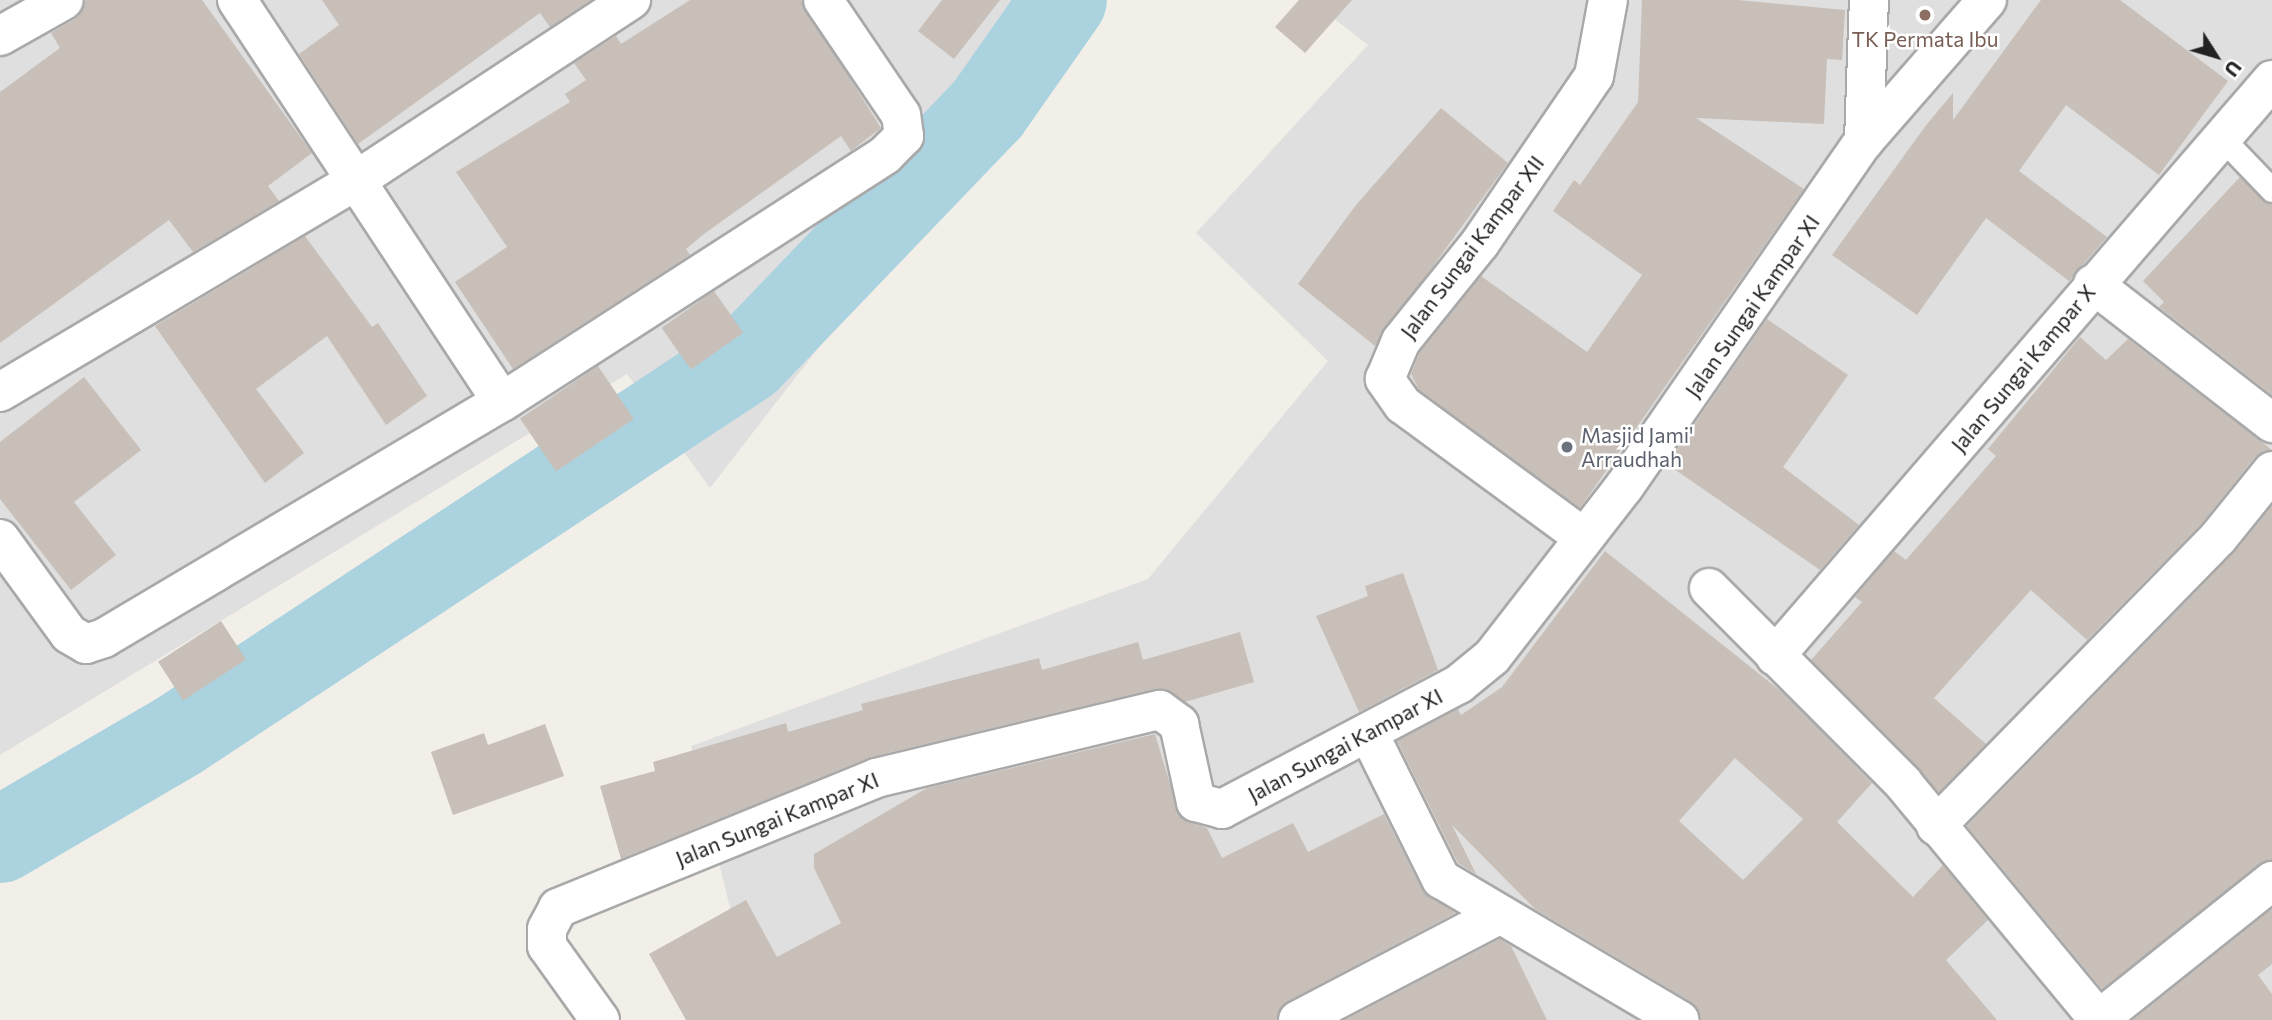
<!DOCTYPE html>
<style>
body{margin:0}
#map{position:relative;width:2272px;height:1020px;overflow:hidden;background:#f2efe9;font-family:Commissioner,sans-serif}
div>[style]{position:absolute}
.residential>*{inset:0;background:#e0dfdf}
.river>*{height:86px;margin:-43px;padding:0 43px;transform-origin:43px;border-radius:43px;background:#aad3df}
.building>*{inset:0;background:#c7bfb8;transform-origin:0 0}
.roads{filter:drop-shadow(2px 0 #a9a9a9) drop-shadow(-2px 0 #a9a9a9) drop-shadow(0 2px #a9a9a9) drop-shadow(0 -2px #a9a9a9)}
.service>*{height:23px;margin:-11.5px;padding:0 11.5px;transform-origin:11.5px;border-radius:11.5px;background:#fff}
.minor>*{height:38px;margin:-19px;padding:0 19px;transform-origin:19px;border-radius:19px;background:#fff}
.dots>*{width:19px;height:19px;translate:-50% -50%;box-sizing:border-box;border:4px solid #fff;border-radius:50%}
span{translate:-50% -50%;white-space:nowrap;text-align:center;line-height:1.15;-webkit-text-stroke:5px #fff;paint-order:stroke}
.education-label{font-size:21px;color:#785e54}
.street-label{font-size:21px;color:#222}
.worship-label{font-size:21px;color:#5b616d}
.left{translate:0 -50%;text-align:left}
.north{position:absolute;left:2181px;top:21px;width:70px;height:70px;-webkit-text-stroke:5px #fff;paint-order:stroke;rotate:127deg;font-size:19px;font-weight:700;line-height:28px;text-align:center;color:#222}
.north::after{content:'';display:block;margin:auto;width:24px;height:32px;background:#222;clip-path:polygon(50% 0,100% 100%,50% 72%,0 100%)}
</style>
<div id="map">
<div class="residential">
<div style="clip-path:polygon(0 0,1088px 0,710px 488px,627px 374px,0 755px)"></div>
<div style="clip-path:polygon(1310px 0,2272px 0,2272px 1020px,757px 1020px,691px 746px,1148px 579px,1328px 361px,1196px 233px,1368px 45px)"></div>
</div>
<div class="river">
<div style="left:0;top:840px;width:206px;rotate:-30.3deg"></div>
<div style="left:178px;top:736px;width:682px;rotate:-33.46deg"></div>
<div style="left:747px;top:360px;width:347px;rotate:-46.2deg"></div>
<div style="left:987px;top:110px;width:134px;rotate:-55deg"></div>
</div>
<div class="building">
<div style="clip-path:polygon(86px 0,202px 0,312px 153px,268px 186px,279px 201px,193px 252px,169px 220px,0 343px,0 92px,60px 48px,51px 33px,75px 19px)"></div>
<div style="clip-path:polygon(322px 0,591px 0,550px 27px,540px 13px,358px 144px,299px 54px,339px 25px)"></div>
<div style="clip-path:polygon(690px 0,801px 0,881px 128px,851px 151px,841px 136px,704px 234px,686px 249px,690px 255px,513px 369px,455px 282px,507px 247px,456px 172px,570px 102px,565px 94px,586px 80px,574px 63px,616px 36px,621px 44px)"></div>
<div style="clip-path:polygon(942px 0,1000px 0,954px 59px,918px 31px)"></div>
<div style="clip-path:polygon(1299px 0,1352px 0,1305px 53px,1275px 27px)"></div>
<div style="clip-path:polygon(1642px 0,1738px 0,1845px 10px,1842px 60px,1827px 59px,1824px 124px,1696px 118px,1804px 189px,1580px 508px,1419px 390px,1411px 374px,1420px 352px,1481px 276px,1587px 352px,1642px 275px,1553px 211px,1574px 180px,1580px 185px,1638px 102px)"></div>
<div style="clip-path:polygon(2041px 0,2120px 0,2228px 81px,2159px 175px,2066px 105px,2019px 171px,2107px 237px,2069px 281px,1986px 218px,1917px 315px,1832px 255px,1927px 124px,1953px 93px,1953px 120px)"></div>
<div style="clip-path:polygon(1441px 108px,1508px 163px,1375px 346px,1298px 284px,1356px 205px)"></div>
<div style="clip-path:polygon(2240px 177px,2272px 204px,2272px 395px,2159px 307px,2164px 302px,2143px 281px)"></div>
<div style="clip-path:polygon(305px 236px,372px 327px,378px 323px,427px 396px,386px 425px,327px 336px,256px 389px,304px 453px,265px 483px,155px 326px)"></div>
<div style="left:714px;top:291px;width:51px;height:64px;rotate:55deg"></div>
<div style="clip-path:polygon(1767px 319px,1848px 375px,1783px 467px,1859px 525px,1820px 570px,1667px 464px)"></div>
<div style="clip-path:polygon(2080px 337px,2106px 360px,2128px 339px,2272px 450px,2255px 457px,2202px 523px,2087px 640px,2031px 590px,1934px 698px,1986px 744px,1939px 792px,1811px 660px,1862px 602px,1855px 597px,1894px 551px,1906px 560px,1996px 456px,1988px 449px)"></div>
<div style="left:598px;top:366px;width:64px;height:94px;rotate:56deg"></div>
<div style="clip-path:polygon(84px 377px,141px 450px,74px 502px,116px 555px,71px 590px,0 499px,0 442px)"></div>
<div style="clip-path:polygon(2272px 506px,2272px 860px,2102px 989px,1967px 826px,2234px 553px)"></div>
<div style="clip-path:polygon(evenodd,1605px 551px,1782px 692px,1872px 783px,1837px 822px,1913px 897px,1943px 865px,1988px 920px,1946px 960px,1997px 1020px,1701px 1020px,1690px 1001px,1535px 909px,1452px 825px,1476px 874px,1458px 863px,1397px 741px,1458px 709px,1461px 715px,1502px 687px,1605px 551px,1735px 758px,1803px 819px,1743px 880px,1679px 821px,1735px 758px)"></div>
<div style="clip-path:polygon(1403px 573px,1438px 670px,1359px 712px,1316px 616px,1368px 596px,1365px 586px)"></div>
<div style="left:221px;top:621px;width:46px;height:75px;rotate:57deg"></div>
<div style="clip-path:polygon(1240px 632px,1254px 682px,1185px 702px,1155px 689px,871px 757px,621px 859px,600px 786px,655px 771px,653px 762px,786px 723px,788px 732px,863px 710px,861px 704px,1039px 658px,1042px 670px,1138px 642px,1143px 660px)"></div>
<div style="clip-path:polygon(545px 724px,564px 776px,453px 815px,431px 752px,484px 733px,488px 745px)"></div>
<div style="clip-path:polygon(1155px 734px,1180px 817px,1207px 828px,1222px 858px,1293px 823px,1308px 852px,1384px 814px,1422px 889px,1455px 913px,1288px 1001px,1276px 1020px,686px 1020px,649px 954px,746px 900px,777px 957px,841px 923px,814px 868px,814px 854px,927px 788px)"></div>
<div style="clip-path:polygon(2272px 909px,2272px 964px,2258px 975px,2272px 994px,2272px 1020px,2133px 1020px)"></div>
<div style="clip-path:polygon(1500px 939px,1511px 946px,1547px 1020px,1345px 1020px)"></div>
</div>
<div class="roads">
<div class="service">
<div style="left:2222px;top:138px;width:72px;rotate:46.1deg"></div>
</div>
<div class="minor">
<div style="left:237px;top:0;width:481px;rotate:56.6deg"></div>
<div style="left:0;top:36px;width:73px;rotate:-29.4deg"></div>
<div style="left:1864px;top:141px;width:187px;rotate:-48.9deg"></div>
<div style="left:2093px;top:284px;width:227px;rotate:37.8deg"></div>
<div style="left:0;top:392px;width:409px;rotate:-30.7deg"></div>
<div style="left:352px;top:183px;width:334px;rotate:-33.3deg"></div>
<div style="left:1583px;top:537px;width:223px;rotate:-143.7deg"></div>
<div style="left:1403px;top:405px;width:32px;rotate:-125deg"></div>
<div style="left:1385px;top:379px;width:41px;rotate:-67.2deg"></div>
<div style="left:1401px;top:341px;width:126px;rotate:-51.1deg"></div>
<div style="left:1480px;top:243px;width:202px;rotate:-55.7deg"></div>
<div style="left:1594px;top:76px;width:77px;rotate:-79.6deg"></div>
<div style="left:0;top:539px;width:117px;rotate:54deg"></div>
<div style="left:69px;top:634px;width:20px;rotate:30deg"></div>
<div style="left:86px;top:644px;width:19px;rotate:-18deg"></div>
<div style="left:104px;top:638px;width:463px;rotate:-30.7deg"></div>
<div style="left:502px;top:402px;width:456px;rotate:-32.8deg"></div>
<div style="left:885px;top:155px;width:27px;rotate:-45deg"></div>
<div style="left:904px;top:136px;width:21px;rotate:-98deg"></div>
<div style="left:901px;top:115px;width:139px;rotate:-124.1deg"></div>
<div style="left:1709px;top:588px;width:275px;rotate:45.1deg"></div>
<div style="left:1903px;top:783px;width:308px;rotate:50.4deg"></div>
<div style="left:1775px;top:656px;width:761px;rotate:-49.21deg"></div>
<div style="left:1370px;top:736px;width:160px;rotate:63.6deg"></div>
<div style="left:1441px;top:879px;width:277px;rotate:30.6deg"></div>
<div style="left:1936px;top:826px;width:403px;rotate:-45.6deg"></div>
<div style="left:2218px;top:538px;width:86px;rotate:-51.1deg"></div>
<div style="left:600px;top:1020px;width:91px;rotate:-125.6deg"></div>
<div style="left:547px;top:946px;width:17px;rotate:-90deg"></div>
<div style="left:547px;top:929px;width:24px;rotate:-62deg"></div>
<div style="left:558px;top:908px;width:344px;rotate:-22.2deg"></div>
<div style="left:876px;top:778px;width:292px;rotate:-13.5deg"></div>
<div style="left:1160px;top:710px;width:24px;rotate:36deg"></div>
<div style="left:1179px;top:724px;width:80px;rotate:77.7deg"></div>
<div style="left:1196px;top:802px;width:27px;rotate:15deg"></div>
<div style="left:1222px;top:809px;width:268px;rotate:-27.8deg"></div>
<div style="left:1459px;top:684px;width:43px;rotate:-39.3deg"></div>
<div style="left:1492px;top:657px;width:215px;rotate:-52.2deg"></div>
<div style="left:1624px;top:487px;width:421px;rotate:-55.3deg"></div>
<div style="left:1864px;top:141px;width:141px;rotate:-88deg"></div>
<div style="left:1298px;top:1020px;width:225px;rotate:-27.6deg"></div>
<div style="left:2098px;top:1020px;width:223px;rotate:-38.6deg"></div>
</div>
</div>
<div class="dots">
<div style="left:1925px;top:15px;background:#8d6e63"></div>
<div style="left:1567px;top:447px;background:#6b7280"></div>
</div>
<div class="education-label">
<span style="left:1925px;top:39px">TK Permata Ibu</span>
</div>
<div class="street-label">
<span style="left:1472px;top:247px;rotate:-53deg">Jalan Sungai Kampar XII</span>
<span style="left:1752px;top:306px;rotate:-55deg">Jalan Sungai Kampar XI</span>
<span style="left:2023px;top:368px;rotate:-50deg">Jalan Sungai Kampar X</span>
<span style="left:1345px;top:745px;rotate:-28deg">Jalan Sungai Kampar XI</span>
<span style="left:777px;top:819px;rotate:-22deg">Jalan Sungai Kampar XI</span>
</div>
<div class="worship-label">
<span class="left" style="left:1581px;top:447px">Masjid Jami'<br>Arraudhah</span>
</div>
<div class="north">U</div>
</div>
